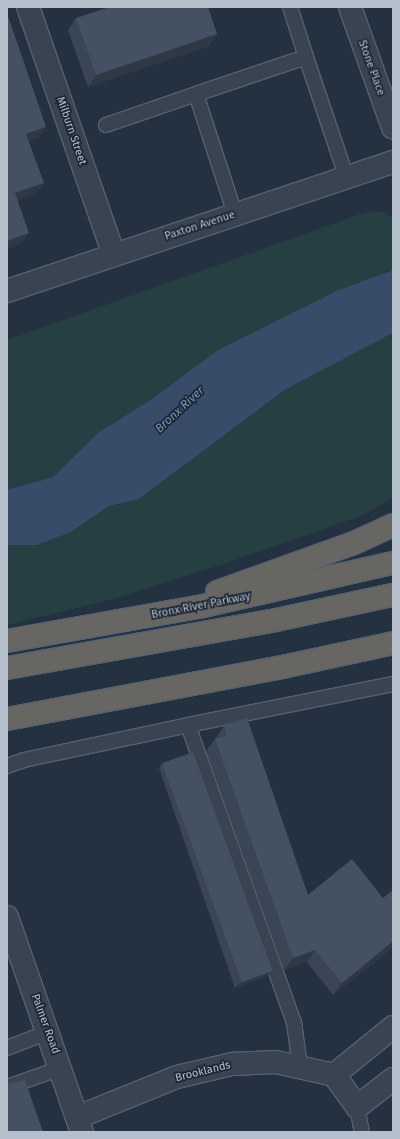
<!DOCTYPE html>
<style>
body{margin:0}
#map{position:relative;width:400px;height:1139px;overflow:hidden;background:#243141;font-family:"Fira Sans",sans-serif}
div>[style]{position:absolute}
.green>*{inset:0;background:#263f42}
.water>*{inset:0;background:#384c69}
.roads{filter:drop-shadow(1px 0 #56616e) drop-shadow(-1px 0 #56616e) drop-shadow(0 1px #56616e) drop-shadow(0 -1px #56616e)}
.service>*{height:14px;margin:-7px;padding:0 7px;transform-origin:7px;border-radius:7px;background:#394351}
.minor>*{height:22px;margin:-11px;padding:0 11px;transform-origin:11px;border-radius:11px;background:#394351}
.tertiary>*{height:22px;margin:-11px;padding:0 11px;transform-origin:11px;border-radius:11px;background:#394351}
.trunk>*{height:22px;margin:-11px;padding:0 11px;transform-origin:11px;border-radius:11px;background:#676663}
.wall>*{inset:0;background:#3a4655}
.shaded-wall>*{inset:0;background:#2f3945}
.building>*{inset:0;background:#435163;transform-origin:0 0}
span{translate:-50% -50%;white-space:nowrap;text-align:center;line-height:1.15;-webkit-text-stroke:3.5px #1d2836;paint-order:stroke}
.street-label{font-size:11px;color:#b5becb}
.water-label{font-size:12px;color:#7c94b3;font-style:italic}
.frame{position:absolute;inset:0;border:8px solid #b5becb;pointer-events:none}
</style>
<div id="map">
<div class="green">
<div style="clip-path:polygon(369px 211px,382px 212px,393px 218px,393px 270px,387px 271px,152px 399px,99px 432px,53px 477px,7px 490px,7px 340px)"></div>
<div style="clip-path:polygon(393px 333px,393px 498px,361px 516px,226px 563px,116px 598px,7px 625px,7px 545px,37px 545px,71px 532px,109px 506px,139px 499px,286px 389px)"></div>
</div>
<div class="water">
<div style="clip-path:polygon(393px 270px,393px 333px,286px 389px,139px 499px,109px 506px,71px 532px,37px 545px,7px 545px,7px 490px,53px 477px,99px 432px,152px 399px,218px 350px,339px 290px)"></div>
</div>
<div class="roads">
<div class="service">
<div style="left:306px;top:57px;width:126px;rotate:71.4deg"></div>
<div style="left:106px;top:125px;width:95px;rotate:-19deg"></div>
<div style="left:235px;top:214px;width:126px;rotate:-108deg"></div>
<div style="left:196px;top:94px;width:116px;rotate:-18.6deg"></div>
<div style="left:306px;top:57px;width:52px;rotate:-107.7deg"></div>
<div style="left:188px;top:725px;width:315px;rotate:70.4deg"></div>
<div style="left:294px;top:1022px;width:45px;rotate:82.4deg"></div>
<div style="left:7px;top:766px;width:18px;rotate:-19deg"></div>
<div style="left:24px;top:760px;width:168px;rotate:-12deg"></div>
<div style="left:188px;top:725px;width:209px;rotate:-11.3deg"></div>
<div style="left:7px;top:1048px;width:44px;rotate:-21.3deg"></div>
<div style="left:7px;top:1087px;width:57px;rotate:-19.4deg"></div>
<div style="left:357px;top:1107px;width:25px;rotate:79deg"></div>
</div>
<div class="minor">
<div style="left:28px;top:7px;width:262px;rotate:70.9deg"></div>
<div style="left:350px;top:7px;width:128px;rotate:70.4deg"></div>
<div style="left:334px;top:1075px;width:76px;rotate:-39.1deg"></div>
<div style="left:78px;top:1117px;width:107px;rotate:-22deg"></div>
<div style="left:177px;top:1077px;width:57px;rotate:-13.3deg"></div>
<div style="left:232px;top:1064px;width:44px;rotate:-2.6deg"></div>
<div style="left:276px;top:1062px;width:59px;rotate:12.6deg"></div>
<div style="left:334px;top:1075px;width:39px;rotate:54deg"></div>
<div style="left:357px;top:1107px;width:46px;rotate:-37.9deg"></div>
</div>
<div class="tertiary">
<div style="left:7px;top:291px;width:407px;rotate:-18.5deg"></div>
<div style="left:7px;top:917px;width:228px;rotate:70.8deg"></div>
</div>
<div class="trunk">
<div style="left:217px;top:592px;width:145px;rotate:-19.7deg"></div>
<div style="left:354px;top:543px;width:43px;rotate:-24.8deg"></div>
<div style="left:7px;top:641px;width:199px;rotate:-10.1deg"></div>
<div style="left:203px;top:606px;width:195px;rotate:-12.8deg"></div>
<div style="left:7px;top:668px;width:273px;rotate:-10.1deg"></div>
<div style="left:276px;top:620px;width:120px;rotate:-12.1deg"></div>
<div style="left:7px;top:719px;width:285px;rotate:-10.7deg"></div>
<div style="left:287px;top:666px;width:108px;rotate:-12.2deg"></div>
</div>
</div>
<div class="wall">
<div style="clip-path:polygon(76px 18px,209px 46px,88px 87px,68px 30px)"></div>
<div style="clip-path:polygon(224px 726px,308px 895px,393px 947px,333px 995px,307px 962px,284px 970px,206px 751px,215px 739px,216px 739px,216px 738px)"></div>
<div style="clip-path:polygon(162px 763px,268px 976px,235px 988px,159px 768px)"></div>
</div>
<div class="shaded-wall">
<div style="clip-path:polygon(217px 34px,209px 46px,88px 87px,96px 75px)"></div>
<div style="clip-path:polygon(46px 127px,39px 138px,18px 145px,26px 134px)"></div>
<div style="clip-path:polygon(44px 183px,36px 194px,7px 204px,15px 193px)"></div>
<div style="clip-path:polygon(29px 233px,21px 244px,7px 249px,7px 241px)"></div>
<div style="clip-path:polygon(393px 941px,393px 947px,333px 995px,342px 983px)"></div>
<div style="clip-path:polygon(315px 950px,307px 962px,284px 970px,293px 958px)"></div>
<div style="clip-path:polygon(272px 971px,268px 976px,235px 988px,238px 984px)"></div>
</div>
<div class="building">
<div style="clip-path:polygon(110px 7px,208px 7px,217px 34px,96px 75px,76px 18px)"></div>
<div style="clip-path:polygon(7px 13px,46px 127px,26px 134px,44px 183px,15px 193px,29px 233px,7px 241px)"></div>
<div style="clip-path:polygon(247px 718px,308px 895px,352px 859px,383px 898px,393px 890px,393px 941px,342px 983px,315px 950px,293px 958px,215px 739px,227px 735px,224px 726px)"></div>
<div style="left:193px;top:752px;width:233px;height:33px;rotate:70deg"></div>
<div style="clip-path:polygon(25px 1080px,43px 1132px,7px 1132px,7px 1084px)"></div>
</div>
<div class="street-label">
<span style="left:371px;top:68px;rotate:70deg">Stone Place</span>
<span style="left:71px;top:131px;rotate:71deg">Milburn Street</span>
<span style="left:200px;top:226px;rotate:-18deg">Paxton Avenue</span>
<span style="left:201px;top:606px;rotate:-11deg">Bronx River Parkway</span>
<span style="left:45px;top:1024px;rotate:70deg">Palmer Road</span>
<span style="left:203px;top:1072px;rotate:-14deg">Brooklands</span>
</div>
<div class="water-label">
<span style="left:180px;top:410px;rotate:-43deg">Bronx River</span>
</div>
<div class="frame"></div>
</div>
